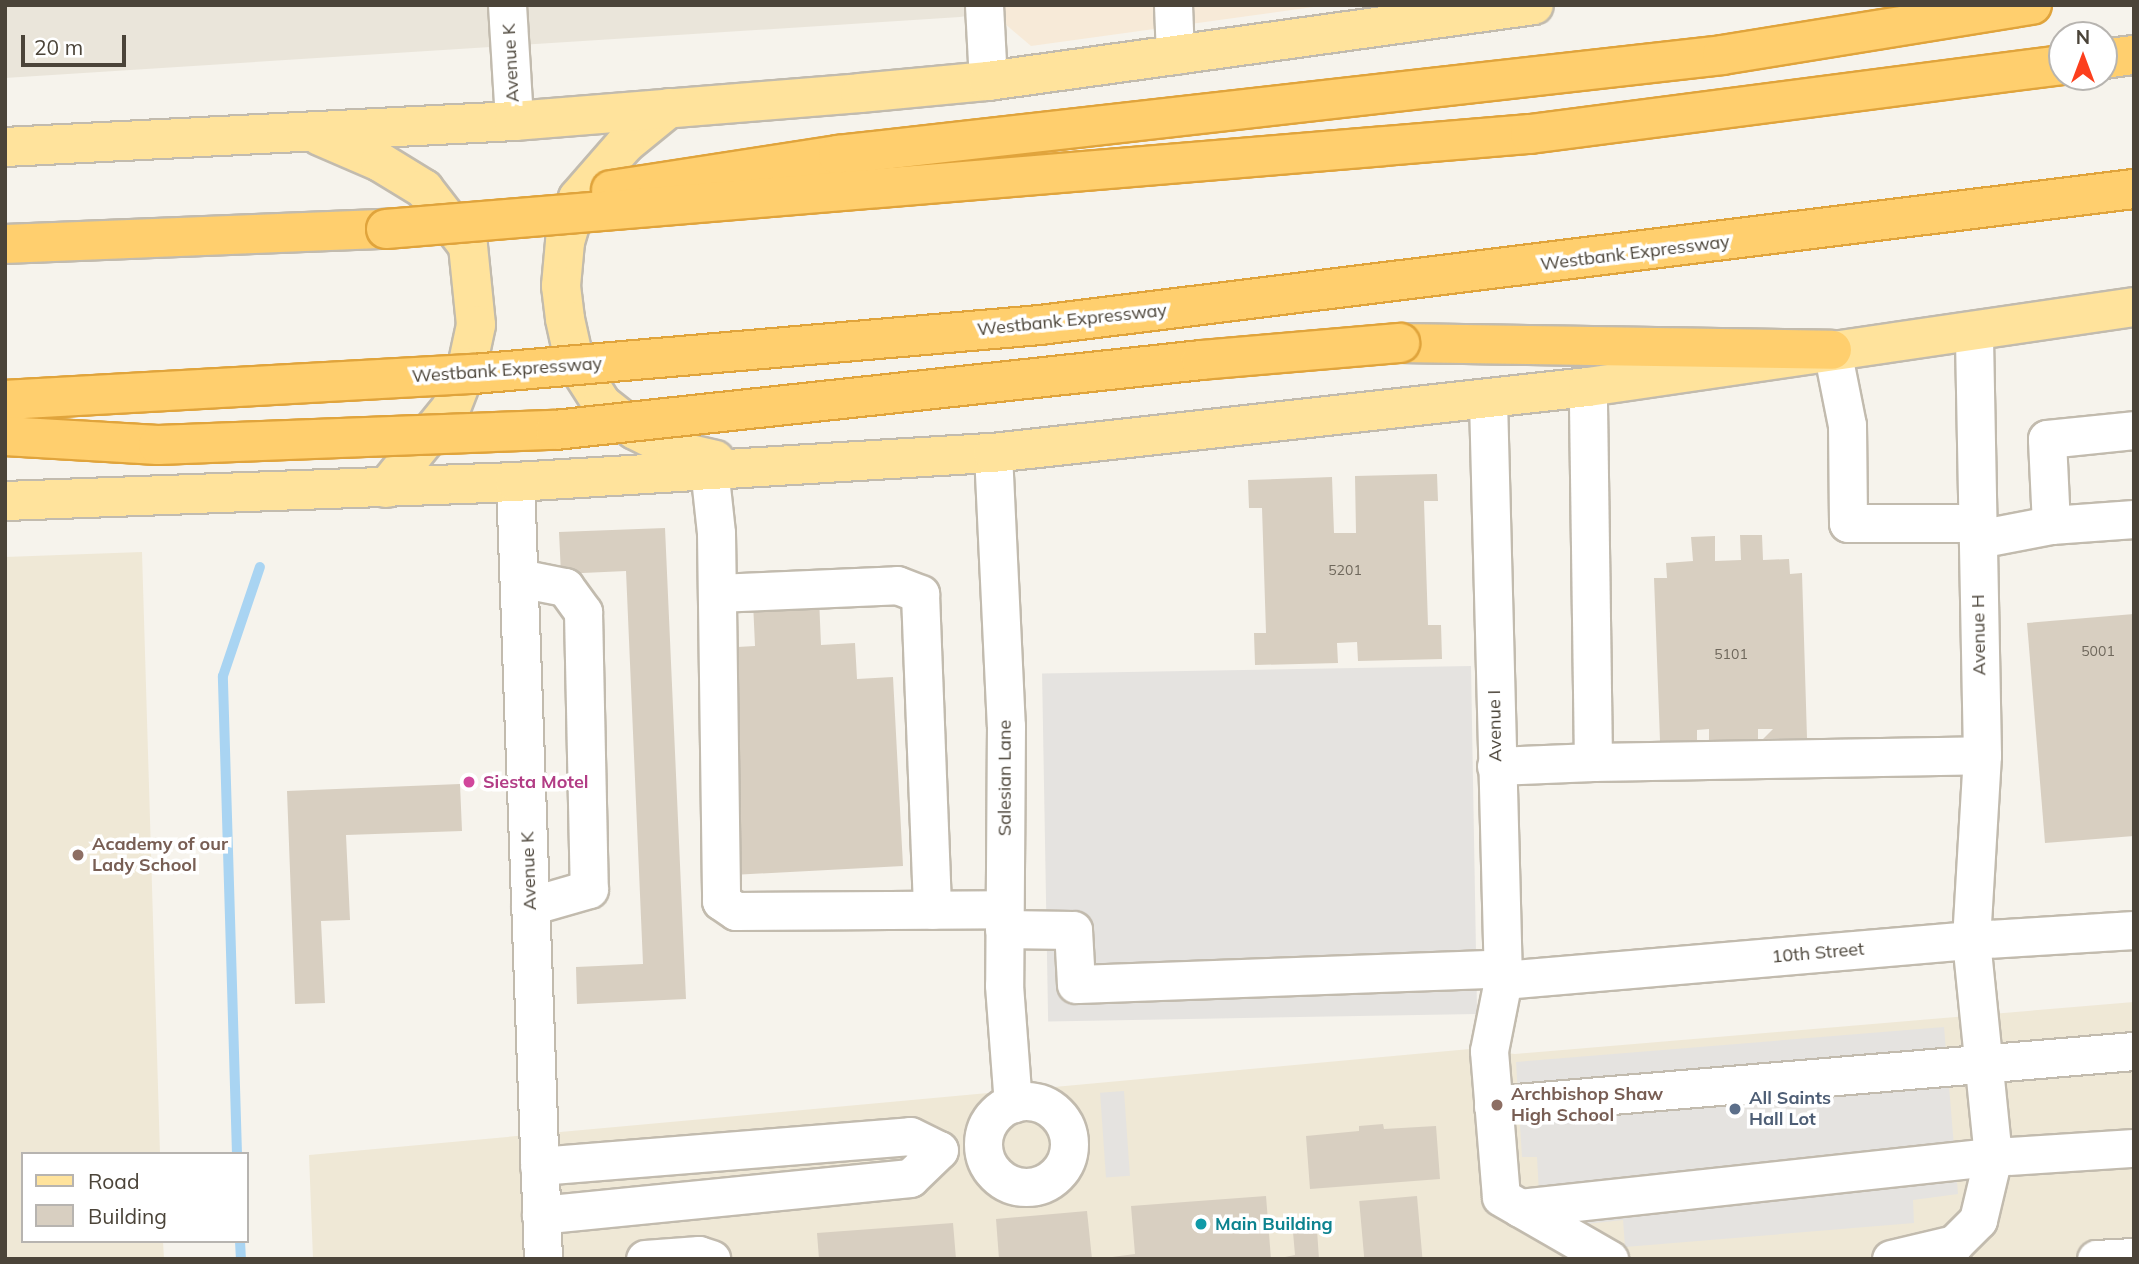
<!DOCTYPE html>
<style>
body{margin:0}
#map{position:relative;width:2139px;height:1264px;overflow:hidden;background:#f6f3ec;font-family:Mulish,sans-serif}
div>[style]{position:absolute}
.residential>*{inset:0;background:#eae5da}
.commercial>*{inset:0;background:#f7ead8}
.education>*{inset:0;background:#efe8d6}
.parking>*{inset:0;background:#e5e3e0;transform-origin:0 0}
.stream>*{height:10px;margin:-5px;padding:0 5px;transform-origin:5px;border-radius:5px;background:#a9d4f2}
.building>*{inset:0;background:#d8cfc1;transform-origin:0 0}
.roads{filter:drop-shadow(2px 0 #c2bbae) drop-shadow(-2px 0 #c2bbae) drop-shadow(0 2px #c2bbae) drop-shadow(0 -2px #c2bbae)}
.minor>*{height:37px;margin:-18.5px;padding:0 18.5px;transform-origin:18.5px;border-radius:18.5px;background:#fff}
.minor>.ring{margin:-18.5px;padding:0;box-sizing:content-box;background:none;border:37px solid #fff;border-radius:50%}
.major>*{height:38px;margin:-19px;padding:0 19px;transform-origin:19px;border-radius:19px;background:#ffe39c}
.highway>*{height:38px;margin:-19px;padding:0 19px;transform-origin:19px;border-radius:19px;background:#ffcf6e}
.bridges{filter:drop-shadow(2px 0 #e0a43c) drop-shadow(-2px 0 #e0a43c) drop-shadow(0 2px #e0a43c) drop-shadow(0 -2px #e0a43c)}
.highway-bridge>*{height:38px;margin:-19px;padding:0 19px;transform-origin:19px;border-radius:19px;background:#ffcf6e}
.dots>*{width:19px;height:19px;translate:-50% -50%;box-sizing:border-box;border:4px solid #fff;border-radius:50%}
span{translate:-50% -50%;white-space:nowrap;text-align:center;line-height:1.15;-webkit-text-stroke:7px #fff;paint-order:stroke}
.number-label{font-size:14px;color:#6e675b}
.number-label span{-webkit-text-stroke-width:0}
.street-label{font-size:18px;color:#4b4439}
.hotel-label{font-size:18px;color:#b23c85;font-weight:700}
.left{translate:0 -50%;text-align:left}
.education-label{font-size:18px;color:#785e54;font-weight:700}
.service-label{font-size:18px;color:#4e5e75;font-weight:700}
.culture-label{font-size:18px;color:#0d838f;font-weight:700}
.frame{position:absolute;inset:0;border:7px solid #4b4439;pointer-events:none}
.legend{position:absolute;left:21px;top:1152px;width:228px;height:91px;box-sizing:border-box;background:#fff;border:2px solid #b7b4b0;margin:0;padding:9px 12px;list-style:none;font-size:21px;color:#4b4439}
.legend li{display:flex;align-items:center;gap:14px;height:35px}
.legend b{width:35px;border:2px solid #b7b4b0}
.north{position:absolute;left:2048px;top:21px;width:70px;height:70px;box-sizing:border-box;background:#fff;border:2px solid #b7b4b0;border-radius:50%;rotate:0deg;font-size:19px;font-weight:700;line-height:28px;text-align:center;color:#4b4439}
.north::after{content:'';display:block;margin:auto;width:24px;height:32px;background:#fc3f1d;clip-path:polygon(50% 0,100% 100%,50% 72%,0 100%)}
.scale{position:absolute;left:21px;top:35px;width:105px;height:32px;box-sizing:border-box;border:4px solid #4b4439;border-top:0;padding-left:9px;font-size:21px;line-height:24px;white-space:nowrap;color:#4b4439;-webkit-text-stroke:5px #fff;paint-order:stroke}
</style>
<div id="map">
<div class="residential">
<div style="clip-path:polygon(5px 5px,1038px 5px,960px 17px,5px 78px)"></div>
</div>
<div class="commercial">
<div style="clip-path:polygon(1003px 5px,1328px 5px,1031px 46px,1004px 23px)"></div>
</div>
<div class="education">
<div style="clip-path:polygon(142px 552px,160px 1154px,23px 1154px,23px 1241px,163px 1241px,164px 1259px,5px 1259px,5px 557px)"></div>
<div style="clip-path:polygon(2134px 1002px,2134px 1259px,313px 1259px,309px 1155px,1470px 1049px,1515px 1054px)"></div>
</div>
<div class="parking">
<div style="left:1471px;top:666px;width:348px;height:429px;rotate:89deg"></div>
<div style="clip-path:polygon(1944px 1027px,1958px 1194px,1913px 1200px,1914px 1223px,1625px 1247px,1623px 1220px,1586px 1224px,1539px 1193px,1537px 1157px,1522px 1157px,1516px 1062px)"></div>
<div style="left:1124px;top:1091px;width:85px;height:24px;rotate:86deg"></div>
</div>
<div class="stream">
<div style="left:237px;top:1154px;width:478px;rotate:-91.7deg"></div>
<div style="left:223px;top:676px;width:115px;rotate:-71.3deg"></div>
<div style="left:240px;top:1241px;width:18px;rotate:87deg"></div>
</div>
<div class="building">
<div style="clip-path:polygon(1437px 474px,1438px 501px,1424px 501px,1428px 625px,1441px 625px,1442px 659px,1358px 661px,1357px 642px,1337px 643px,1338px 663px,1255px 665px,1254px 633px,1266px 633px,1262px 508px,1249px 508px,1248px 480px,1332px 477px,1334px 533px,1356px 533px,1355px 476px)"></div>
<div style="clip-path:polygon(665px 528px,686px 999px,577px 1004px,576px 967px,643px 964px,626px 571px,561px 574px,559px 532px)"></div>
<div style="clip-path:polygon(1740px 535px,1762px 535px,1763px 560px,1789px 559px,1790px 574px,1802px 573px,1807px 738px,1763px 739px,1773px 729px,1758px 729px,1758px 742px,1709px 743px,1709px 729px,1697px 730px,1697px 740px,1660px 741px,1654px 578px,1667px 578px,1666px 563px,1693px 561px,1691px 537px,1715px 536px,1715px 561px,1741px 560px)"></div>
<div style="clip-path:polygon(819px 598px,821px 645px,855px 643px,857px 679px,893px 677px,903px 866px,732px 875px,720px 648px,755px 646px,753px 602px)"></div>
<div style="clip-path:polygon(2134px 614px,2134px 836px,2045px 843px,2027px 623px)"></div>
<div style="clip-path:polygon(460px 784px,462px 831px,346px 835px,350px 920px,321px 921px,325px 1003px,295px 1004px,287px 791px)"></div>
<div style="clip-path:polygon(1383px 1124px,1384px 1129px,1436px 1126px,1440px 1179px,1310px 1189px,1306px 1136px,1359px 1131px,1359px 1126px)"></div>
<div style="clip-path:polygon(1266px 1196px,1271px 1259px,1097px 1259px,1135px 1254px,1131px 1206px)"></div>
<div style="left:1417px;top:1196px;width:63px;height:58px;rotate:85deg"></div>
<div style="clip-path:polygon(1087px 1211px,1092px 1259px,999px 1259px,996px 1219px)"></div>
<div style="clip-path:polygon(953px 1223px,956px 1259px,819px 1259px,817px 1233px)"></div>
<div style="clip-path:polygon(1317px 1230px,1319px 1259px,1275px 1259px,1295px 1255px,1293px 1232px)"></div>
</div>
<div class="roads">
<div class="minor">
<div style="left:507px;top:5px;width:116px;rotate:86.5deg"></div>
<div style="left:984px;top:5px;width:76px;rotate:87deg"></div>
<div style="left:1173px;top:5px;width:50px;rotate:87.7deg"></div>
<div style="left:1832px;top:350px;width:76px;rotate:78.7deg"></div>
<div style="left:1847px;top:425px;width:98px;rotate:89.4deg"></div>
<div style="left:1848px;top:523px;width:130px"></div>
<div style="left:1488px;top:400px;width:580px;rotate:88.52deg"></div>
<div style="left:1503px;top:980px;width:72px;rotate:101.2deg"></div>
<div style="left:1489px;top:1051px;width:146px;rotate:85.3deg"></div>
<div style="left:1501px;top:1197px;width:125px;rotate:29.9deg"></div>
<div style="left:993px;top:453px;width:273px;rotate:87.3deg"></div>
<div style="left:1006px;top:726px;width:259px;rotate:90.4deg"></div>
<div style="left:1004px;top:985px;width:119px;rotate:85.7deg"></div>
<div style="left:708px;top:459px;width:74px;rotate:83.8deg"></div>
<div style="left:716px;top:533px;width:368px;rotate:89.2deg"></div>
<div style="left:721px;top:901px;width:18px;rotate:34deg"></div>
<div style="left:736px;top:911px;width:268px;rotate:-0.4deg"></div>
<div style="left:515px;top:482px;width:778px;rotate:87.94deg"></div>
<div style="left:2051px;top:525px;width:83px;rotate:-4.1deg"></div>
<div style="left:1978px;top:539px;width:74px;rotate:-10.9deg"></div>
<div style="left:2051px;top:525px;width:86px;rotate:-92.7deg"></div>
<div style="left:2047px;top:439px;width:87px;rotate:-5.9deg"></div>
<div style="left:519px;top:578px;width:47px;rotate:11.1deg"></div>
<div style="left:565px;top:587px;width:31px;rotate:54deg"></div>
<div style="left:583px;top:612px;width:277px;rotate:88.8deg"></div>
<div style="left:589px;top:889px;width:61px;rotate:163.9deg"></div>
<div style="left:717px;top:593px;width:180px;rotate:-2.5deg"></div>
<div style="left:897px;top:585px;width:25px;rotate:21deg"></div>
<div style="left:920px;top:594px;width:316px;rotate:87.8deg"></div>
<div style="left:1593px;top:762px;width:389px;rotate:-1deg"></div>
<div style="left:1496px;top:766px;width:97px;rotate:-2.4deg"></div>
<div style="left:1593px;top:762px;width:375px;rotate:-90.8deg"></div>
<div style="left:1004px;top:929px;width:69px;rotate:0.8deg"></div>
<div style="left:1073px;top:930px;width:54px;rotate:86.8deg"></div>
<div style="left:1076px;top:984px;width:427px;rotate:-2.1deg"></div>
<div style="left:1503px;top:980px;width:470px;rotate:-4.9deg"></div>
<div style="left:1971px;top:940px;width:163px;rotate:-3.5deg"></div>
<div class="ring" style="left:983px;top:1101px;width:49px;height:49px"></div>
<div style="left:1493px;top:1105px;width:643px;rotate:-4.82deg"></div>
<div style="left:539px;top:1166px;width:372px;rotate:-4.6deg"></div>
<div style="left:910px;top:1136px;width:32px;rotate:26deg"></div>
<div style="left:939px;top:1150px;width:40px;rotate:136deg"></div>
<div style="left:910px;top:1178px;width:371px;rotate:174.3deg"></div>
<div style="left:1520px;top:1208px;width:476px;rotate:-6.2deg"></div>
<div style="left:1993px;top:1157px;width:141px;rotate:-3.7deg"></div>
<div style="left:645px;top:1259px;width:54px;rotate:-4.2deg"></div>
<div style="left:699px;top:1255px;width:13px;rotate:18deg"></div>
<div style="left:1891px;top:1259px;width:65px;rotate:-13.4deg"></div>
<div style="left:1954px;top:1244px;width:34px;rotate:-45deg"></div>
<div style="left:1978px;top:1220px;width:65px;rotate:-76.6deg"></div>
<div style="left:1993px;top:1157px;width:218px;rotate:-95.8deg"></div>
<div style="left:1971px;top:940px;width:185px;rotate:-86.6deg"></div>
<div style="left:1982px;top:755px;width:424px;rotate:-91.1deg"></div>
<div style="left:2096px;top:1259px;width:38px;rotate:-3deg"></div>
</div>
<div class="major">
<div style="left:669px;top:108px;width:57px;rotate:140.7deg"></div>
<div style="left:625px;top:144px;width:72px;rotate:131deg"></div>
<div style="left:578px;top:198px;width:46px;rotate:106.5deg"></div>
<div style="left:565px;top:242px;width:44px;rotate:95.2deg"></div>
<div style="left:561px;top:286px;width:33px;rotate:83deg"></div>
<div style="left:565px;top:319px;width:42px;rotate:77.6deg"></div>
<div style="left:574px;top:360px;width:52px;rotate:57.5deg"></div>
<div style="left:602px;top:404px;width:42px;rotate:38.2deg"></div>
<div style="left:635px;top:430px;width:47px;rotate:26.6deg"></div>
<div style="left:677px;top:451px;width:39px;rotate:13deg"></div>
<div style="left:320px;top:136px;width:65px;rotate:23.4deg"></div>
<div style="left:380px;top:162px;width:52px;rotate:31.5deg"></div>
<div style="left:424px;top:189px;width:72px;rotate:52.3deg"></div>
<div style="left:468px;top:246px;width:79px;rotate:84.2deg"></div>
<div style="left:476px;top:325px;width:43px;rotate:102.1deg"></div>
<div style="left:467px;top:367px;width:44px;rotate:111.3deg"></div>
<div style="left:451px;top:408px;width:103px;rotate:129.1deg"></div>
<div style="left:5px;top:147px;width:510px;rotate:-2.92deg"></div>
<div style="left:514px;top:121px;width:347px;rotate:-4.6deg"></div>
<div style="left:860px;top:93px;width:129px;rotate:-5.4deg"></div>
<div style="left:988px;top:81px;width:551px;rotate:-7.92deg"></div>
<div style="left:5px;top:501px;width:510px;rotate:-2.13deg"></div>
<div style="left:515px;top:482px;width:479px;rotate:-3.5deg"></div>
<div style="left:993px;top:453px;width:599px;rotate:-6.33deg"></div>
<div style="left:1588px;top:387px;width:552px;rotate:-8.34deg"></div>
</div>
<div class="highway">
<div style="left:2104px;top:59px;width:30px;rotate:-8deg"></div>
<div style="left:5px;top:244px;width:381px;rotate:-2.3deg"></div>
<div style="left:1400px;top:343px;width:432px;rotate:0.9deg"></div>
</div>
</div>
<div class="bridges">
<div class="highway-bridge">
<div style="left:611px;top:190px;width:230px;rotate:-8.8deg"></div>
<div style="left:838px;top:155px;width:890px;rotate:-6.45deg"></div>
<div style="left:1722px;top:55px;width:314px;rotate:-9.2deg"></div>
<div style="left:386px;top:229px;width:1148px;rotate:-4.75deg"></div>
<div style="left:1530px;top:134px;width:536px;rotate:-7.39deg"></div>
<div style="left:5px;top:400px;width:469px;rotate:-3.2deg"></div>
<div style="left:473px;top:374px;width:569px;rotate:-4.94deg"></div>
<div style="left:1040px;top:325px;width:1102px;rotate:-7.09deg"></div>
<div style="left:5px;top:436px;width:153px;rotate:3.4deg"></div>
<div style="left:158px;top:445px;width:397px;rotate:-2.2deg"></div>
<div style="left:555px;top:430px;width:650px;rotate:-6.18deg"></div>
<div style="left:1201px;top:360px;width:200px;rotate:-4.9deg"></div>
</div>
</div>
<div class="dots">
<div style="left:469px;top:782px;background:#d1479c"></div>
<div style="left:78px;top:855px;background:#8d6e63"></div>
<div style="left:1497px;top:1105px;background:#8d6e63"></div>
<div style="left:1735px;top:1109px;background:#5c6f8a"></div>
<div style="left:1201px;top:1224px;background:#0f9aa8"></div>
</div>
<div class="number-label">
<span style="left:1345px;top:570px">5201</span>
<span style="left:2098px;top:651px">5001</span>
<span style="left:1731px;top:654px">5101</span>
</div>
<div class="street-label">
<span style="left:511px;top:63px;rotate:-93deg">Avenue K</span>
<span style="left:1635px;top:253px;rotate:-7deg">Westbank Expressway</span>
<span style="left:1072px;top:320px;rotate:-6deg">Westbank Expressway</span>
<span style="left:507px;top:370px;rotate:-4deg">Westbank Expressway</span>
<span style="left:1979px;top:635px;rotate:-91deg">Avenue H</span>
<span style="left:1495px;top:726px;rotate:-91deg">Avenue I</span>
<span style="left:1005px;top:778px;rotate:-90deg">Salesian Lane</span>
<span style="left:529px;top:871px;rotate:-92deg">Avenue K</span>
<span style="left:1818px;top:953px;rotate:-5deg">10th Street</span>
</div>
<div class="hotel-label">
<span class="left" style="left:483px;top:782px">Siesta Motel</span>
</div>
<div class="education-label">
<span class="left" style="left:92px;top:855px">Academy of our<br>Lady School</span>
<span class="left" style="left:1511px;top:1105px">Archbishop Shaw<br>High School</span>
</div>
<div class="service-label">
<span class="left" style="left:1749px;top:1109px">All Saints<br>Hall Lot</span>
</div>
<div class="culture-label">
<span class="left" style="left:1215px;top:1224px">Main Building</span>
</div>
<div class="frame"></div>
<ul class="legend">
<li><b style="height:9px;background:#ffe39c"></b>Road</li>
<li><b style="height:19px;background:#d8cfc1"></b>Building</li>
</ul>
<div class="north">N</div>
<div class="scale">20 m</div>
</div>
